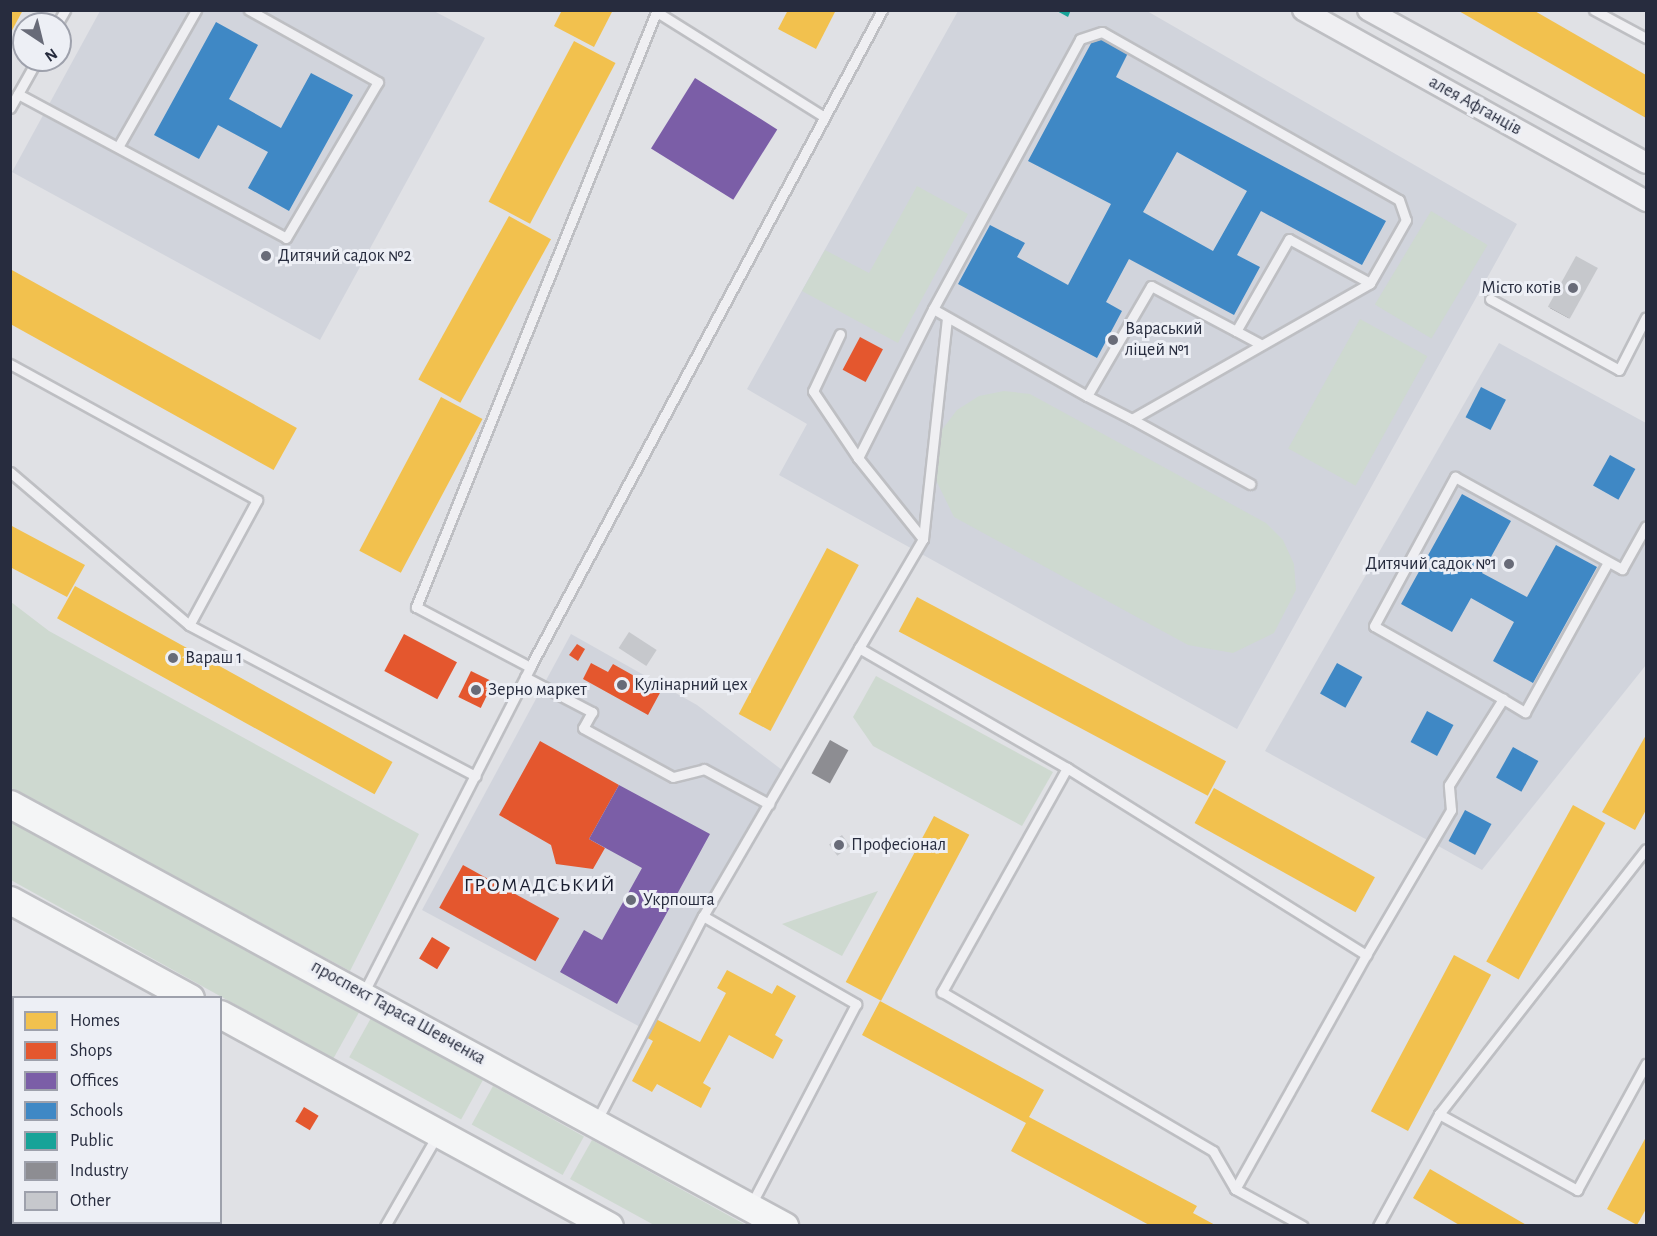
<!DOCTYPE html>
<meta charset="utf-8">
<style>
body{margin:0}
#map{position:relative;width:1657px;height:1236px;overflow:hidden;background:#e0e1e5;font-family:"Alegreya Sans",sans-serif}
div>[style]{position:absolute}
.built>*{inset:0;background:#d1d4dc}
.green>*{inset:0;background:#ced9d0;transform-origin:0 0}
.homes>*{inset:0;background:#f2c14e;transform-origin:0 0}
.shops>*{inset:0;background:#e4572e;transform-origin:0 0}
.offices>*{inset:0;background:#7b5ea7;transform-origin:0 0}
.schools>*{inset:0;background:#3f88c5;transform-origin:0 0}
.public>*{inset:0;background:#17a398}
.industry>*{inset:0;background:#8d8d92;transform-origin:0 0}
.building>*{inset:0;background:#c6c8cc;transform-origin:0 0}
.roads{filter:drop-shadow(2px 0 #bebfc3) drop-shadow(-2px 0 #bebfc3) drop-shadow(0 2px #bebfc3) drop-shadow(0 -2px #bebfc3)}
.lane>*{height:9px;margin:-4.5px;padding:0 4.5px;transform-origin:4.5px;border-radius:4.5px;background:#efeff2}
.street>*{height:20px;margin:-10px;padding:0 10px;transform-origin:10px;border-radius:10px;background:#efeff2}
.secondary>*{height:27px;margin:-13.5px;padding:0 13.5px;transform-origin:13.5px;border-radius:13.5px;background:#f4f5f6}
.dots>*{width:16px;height:16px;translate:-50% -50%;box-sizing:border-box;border:3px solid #edeff5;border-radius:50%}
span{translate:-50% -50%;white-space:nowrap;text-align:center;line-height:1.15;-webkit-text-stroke:6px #edeff5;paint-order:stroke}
.street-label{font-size:18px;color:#272c3e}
.poi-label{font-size:18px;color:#272c3e}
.left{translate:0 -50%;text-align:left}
.right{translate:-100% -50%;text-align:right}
.neighbourhood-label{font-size:20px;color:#191d2f;letter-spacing:1.5px}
.frame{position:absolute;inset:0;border:12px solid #272c3e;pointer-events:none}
.legend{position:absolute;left:12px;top:996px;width:210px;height:228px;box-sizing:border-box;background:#edeff5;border:2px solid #9ea1ac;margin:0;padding:8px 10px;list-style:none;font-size:18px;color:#272c3e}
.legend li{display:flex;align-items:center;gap:12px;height:30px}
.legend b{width:30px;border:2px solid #9ea1ac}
.north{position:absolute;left:12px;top:12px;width:60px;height:60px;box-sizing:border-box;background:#edeff5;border:2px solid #9ea1ac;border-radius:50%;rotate:145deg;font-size:16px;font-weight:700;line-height:24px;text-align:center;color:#272c3e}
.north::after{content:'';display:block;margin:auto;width:21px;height:27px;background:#686b78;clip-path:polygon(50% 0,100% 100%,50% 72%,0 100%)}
</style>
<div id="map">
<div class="built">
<div style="clip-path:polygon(100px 11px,434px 11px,485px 38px,320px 340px,12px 172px)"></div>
<div style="clip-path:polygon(958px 11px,1147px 11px,1517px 224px,1237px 729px,779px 475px,807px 424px,747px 389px)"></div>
<div style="clip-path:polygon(1499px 343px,1646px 423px,1646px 665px,1482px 870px,1265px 751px)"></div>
<div style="clip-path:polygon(571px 634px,697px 705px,786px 773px,644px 1029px,422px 910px)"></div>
</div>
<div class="green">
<div style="clip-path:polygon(917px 186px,968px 214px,898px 343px,802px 291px,825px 250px,869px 273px)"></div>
<div style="left:1431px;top:211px;width:66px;height:109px;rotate:31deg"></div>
<div style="left:1360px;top:319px;width:77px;height:148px;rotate:29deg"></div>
<div style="clip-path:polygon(1004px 391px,1030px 394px,1266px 523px,1283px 540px,1294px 564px,1296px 590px,1274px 633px,1233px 653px,1188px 645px,954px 517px,934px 476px,941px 431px,957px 410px,979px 396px)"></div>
<div style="clip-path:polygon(11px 602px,49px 631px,419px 834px,350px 971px,11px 788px)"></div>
<div style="clip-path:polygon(876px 676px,1053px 772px,1022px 826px,873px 746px,853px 717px)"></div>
<div style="left:10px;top:819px;width:399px;height:53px;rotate:29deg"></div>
<div style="clip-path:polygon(878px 891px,842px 956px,782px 924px)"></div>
<div style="left:371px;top:1018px;width:128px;height:45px;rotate:29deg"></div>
<div style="left:493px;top:1086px;width:104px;height:44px;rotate:29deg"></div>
<div style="clip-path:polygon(10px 1123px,14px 1222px,198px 1225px,11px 1225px)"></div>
<div style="clip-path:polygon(592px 1140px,746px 1225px,654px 1225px,570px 1179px)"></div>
</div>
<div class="homes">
<div style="clip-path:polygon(10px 10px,23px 10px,10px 34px)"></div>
<div style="clip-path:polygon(562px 10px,613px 10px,594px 47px,554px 26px)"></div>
<div style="clip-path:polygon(788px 10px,836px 10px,816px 49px,778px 29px)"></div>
<div style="clip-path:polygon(1457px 10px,1533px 10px,1646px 75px,1646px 118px)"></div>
<div style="left:574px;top:41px;width:47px;height:182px;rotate:28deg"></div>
<div style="left:509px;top:216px;width:48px;height:187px;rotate:29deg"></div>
<div style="left:10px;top:269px;width:328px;height:48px;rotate:29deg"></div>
<div style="left:441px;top:397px;width:47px;height:174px;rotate:28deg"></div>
<div style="clip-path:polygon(10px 525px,85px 565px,67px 597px,10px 567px)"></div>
<div style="left:827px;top:548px;width:36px;height:188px;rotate:28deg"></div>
<div style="left:75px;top:586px;width:363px;height:37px;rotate:29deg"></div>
<div style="left:917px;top:597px;width:350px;height:39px;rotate:28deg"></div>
<div style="clip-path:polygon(1646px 735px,1646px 810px,1635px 830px,1602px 812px)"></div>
<div style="left:1214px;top:788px;width:184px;height:40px;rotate:29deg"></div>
<div style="left:1573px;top:805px;width:37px;height:179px;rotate:29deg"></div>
<div style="left:934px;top:816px;width:40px;height:188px;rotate:28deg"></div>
<div style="left:1454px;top:955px;width:42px;height:177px;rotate:28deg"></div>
<div style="clip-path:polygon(727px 970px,772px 994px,777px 985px,796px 996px,775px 1035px,783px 1040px,773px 1059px,729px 1035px,703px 1083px,711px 1088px,701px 1108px,657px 1084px,652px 1092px,632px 1081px,653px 1041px,644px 1036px,654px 1018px,700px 1042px,726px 993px,717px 988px)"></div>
<div style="clip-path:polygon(880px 1001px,1044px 1090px,1029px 1117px,1197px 1206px,1193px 1213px,1217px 1226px,1151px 1226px,1011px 1151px,1026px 1123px,862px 1035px)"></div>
<div style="clip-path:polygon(1646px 1137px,1646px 1209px,1637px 1225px,1607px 1209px)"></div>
<div style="clip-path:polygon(1430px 1169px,1528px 1226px,1461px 1226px,1413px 1198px)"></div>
</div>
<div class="shops">
<div style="left:860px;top:337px;width:26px;height:37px;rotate:28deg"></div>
<div style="left:404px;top:634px;width:60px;height:42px;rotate:28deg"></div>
<div style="clip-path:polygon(577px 644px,585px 649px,578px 661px,569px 655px)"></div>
<div style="clip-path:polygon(591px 663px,608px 672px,613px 664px,661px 691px,648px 715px,583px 679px)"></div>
<div style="left:471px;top:671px;width:25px;height:29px;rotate:26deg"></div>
<div style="clip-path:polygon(540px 741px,619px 785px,589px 839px,605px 848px,593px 869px,556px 864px,551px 845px,499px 815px)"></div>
<div style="left:463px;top:865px;width:110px;height:49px;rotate:29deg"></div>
<div style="left:432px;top:937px;width:21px;height:25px;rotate:31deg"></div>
<div style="left:304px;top:1107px;width:17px;height:17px;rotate:31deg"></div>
</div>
<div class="offices">
<div style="left:695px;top:78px;width:97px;height:83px;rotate:32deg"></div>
<div style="clip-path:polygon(619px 785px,710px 834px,617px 1004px,560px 972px,584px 930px,602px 940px,642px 868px,589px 839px)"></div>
</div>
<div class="schools">
<div style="clip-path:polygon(216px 22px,258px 45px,229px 99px,281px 128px,311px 73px,353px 95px,289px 211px,248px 188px,268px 152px,218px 125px,199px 159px,154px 135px)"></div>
<div style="clip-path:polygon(evenodd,1095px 36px,1128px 53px,1116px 77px,1386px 221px,1362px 265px,1261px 211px,1237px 255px,1260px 267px,1234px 315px,1129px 259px,1106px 302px,1122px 311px,1097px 358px,958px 284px,990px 225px,1025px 243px,1017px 257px,1068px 285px,1111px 204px,1028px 161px,1095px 36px,1177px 152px,1247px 191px,1213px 251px,1143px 212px,1177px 152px)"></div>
<div style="left:1481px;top:387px;width:28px;height:34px;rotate:27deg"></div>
<div style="left:1610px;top:455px;width:29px;height:35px;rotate:29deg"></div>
<div style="clip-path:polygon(1462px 494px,1511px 521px,1482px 573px,1527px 597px,1556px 545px,1597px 567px,1533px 683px,1493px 661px,1514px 622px,1471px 598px,1452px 632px,1401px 604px)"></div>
<div style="left:1337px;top:663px;width:29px;height:35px;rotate:29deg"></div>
<div style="left:1427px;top:711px;width:30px;height:35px;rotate:28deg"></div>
<div style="left:1513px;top:747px;width:29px;height:35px;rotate:29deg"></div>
<div style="left:1465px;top:810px;width:30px;height:35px;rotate:28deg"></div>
</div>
<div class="public">
<div style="clip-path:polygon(1055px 10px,1071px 10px,1068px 17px)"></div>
</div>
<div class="industry">
<div style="left:1577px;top:258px;width:21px;height:57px;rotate:28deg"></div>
<div style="left:830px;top:740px;width:21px;height:38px;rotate:29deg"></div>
</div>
<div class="building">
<div style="left:1576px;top:256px;width:25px;height:58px;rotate:29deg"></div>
<div style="left:629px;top:632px;width:33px;height:19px;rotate:33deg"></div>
<div style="left:842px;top:835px;width:14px;height:16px;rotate:54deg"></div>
</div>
<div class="roads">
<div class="lane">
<div style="left:1594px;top:10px;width:59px;rotate:28.3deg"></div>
<div style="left:657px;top:12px;width:196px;rotate:32.1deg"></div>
<div style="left:57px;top:24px;width:16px;rotate:-60deg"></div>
<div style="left:1102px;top:32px;width:341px;rotate:29.5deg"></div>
<div style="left:1399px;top:200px;width:21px;rotate:71deg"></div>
<div style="left:1406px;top:220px;width:73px;rotate:119.7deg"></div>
<div style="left:1370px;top:283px;width:92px;rotate:-151.5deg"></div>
<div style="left:1289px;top:239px;width:106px;rotate:119.9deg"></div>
<div style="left:1236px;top:331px;width:96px;rotate:-152.1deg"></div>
<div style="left:1151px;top:286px;width:127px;rotate:120.2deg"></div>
<div style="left:1087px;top:396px;width:177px;rotate:-150.5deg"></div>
<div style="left:933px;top:309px;width:307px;rotate:-61.4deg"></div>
<div style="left:1080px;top:39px;width:23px;rotate:-18deg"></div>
<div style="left:18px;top:94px;width:304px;rotate:28.2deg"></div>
<div style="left:286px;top:238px;width:181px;rotate:-59.5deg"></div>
<div style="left:378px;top:82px;width:148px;rotate:-150.8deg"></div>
<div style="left:10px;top:108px;width:55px;rotate:-60.6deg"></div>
<div style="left:118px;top:147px;width:158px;rotate:-60.3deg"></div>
<div style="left:1490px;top:299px;width:147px;rotate:28.8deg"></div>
<div style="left:1619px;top:370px;width:59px;rotate:-63deg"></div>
<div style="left:1236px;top:331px;width:27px;rotate:28deg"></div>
<div style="left:840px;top:334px;width:63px;rotate:115.3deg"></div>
<div style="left:813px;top:391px;width:81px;rotate:56.1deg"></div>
<div style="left:10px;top:364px;width:282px;rotate:28.8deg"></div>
<div style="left:257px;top:500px;width:142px;rotate:118.5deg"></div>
<div style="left:1087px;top:396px;width:51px;rotate:27.1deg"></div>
<div style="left:1132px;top:419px;width:274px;rotate:-29.7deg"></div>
<div style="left:1132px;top:419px;width:135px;rotate:28.8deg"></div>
<div style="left:10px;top:472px;width:235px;rotate:40.5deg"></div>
<div style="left:189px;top:625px;width:324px;rotate:27.8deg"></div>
<div style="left:923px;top:539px;width:104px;rotate:-128.7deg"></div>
<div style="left:858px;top:458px;width:167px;rotate:-63.3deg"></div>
<div style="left:859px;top:648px;width:126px;rotate:-59.6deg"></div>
<div style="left:923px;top:539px;width:222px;rotate:-83.8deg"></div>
<div style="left:530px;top:667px;width:129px;rotate:-152.2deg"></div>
<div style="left:416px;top:607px;width:644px;rotate:-68.02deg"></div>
<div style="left:525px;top:677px;width:76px;rotate:27.6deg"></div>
<div style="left:592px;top:712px;width:18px;rotate:119deg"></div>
<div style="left:583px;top:728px;width:102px;rotate:28.6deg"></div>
<div style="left:673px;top:777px;width:32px;rotate:-14deg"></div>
<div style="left:704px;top:769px;width:74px;rotate:28.3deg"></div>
<div style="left:1503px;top:699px;width:26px;rotate:31deg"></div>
<div style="left:1525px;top:712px;width:171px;rotate:-61deg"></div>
<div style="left:1067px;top:768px;width:353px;rotate:32deg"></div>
<div style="left:1366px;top:955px;width:268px;rotate:119.2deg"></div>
<div style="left:703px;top:916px;width:177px;rotate:29.9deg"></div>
<div style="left:856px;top:1004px;width:227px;rotate:117.6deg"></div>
<div style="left:1366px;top:955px;width:168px;rotate:-59.6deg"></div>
<div style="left:1451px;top:810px;width:25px;rotate:-95deg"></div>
<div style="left:1449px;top:785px;width:102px;rotate:-57.9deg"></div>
<div style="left:1503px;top:699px;width:148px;rotate:-150.5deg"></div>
<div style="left:1374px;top:626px;width:170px;rotate:-61.5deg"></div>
<div style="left:1455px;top:477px;width:191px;rotate:28.9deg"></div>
<div style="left:1622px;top:569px;width:49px;rotate:-60.8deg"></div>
<div style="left:363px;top:994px;width:367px;rotate:-62.9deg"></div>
<div style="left:530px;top:667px;width:745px;rotate:-61.82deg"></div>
<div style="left:1439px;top:1114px;width:158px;rotate:28.8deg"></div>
<div style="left:1577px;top:1190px;width:144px;rotate:-61.3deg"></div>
<div style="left:596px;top:1122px;width:232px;rotate:-62.6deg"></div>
<div style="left:703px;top:916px;width:310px;rotate:-59.8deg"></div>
<div style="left:859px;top:648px;width:240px;rotate:30deg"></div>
<div style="left:1067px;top:768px;width:257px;rotate:119.2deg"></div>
<div style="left:942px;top:992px;width:314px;rotate:30.4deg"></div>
<div style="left:1213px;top:1151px;width:44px;rotate:59.9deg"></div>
<div style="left:1235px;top:1189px;width:77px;rotate:28.6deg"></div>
<div style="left:385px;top:1226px;width:106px;rotate:-60.1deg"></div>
<div style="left:1378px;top:1226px;width:128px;rotate:-61.4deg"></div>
<div style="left:1439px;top:1114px;width:336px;rotate:-52deg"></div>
</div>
<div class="street">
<div style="left:1303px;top:10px;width:393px;rotate:29.1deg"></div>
<div style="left:1368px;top:10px;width:317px;rotate:28.8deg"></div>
</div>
<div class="secondary">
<div style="left:10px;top:804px;width:882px;rotate:28.6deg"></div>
<div style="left:10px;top:900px;width:205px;rotate:28.6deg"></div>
<div style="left:220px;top:1014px;width:443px;rotate:28.6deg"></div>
</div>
</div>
<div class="dots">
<div style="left:266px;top:256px;background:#686b78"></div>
<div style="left:1573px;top:288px;background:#686b78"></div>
<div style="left:1113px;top:340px;background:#686b78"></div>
<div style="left:1509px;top:564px;background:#686b78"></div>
<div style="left:173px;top:658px;background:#686b78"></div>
<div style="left:622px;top:685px;background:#686b78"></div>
<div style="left:476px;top:690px;background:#686b78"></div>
<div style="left:839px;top:845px;background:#686b78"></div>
<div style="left:631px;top:900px;background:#686b78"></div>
</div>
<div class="street-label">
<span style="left:1475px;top:106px;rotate:29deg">алея Афганців</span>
<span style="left:398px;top:1013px;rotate:29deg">проспект Тараса Шевченка</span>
</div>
<div class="poi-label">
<span class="left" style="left:278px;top:256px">Дитячий садок №2</span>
<span class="right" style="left:1561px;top:288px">Місто котів</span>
<span class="left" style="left:1125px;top:340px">Вараський<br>ліцей №1</span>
<span class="right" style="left:1497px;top:564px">Дитячий садок №1</span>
<span class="left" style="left:185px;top:658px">Вараш 1</span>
<span class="left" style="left:634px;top:685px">Кулінарний цех</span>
<span class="left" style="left:488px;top:690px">Зерно маркет</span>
<span class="left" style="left:851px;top:845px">Професіонал</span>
<span class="left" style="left:643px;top:900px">Укрпошта</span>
</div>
<div class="neighbourhood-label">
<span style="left:540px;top:885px">ГРОМАДСЬКИЙ</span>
</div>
<div class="frame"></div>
<ul class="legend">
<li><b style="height:16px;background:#f2c14e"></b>Homes</li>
<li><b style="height:16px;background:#e4572e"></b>Shops</li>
<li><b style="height:16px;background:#7b5ea7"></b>Offices</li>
<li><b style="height:16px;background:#3f88c5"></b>Schools</li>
<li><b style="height:16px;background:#17a398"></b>Public</li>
<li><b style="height:16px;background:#8d8d92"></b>Industry</li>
<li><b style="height:16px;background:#c6c8cc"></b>Other</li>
</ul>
<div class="north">N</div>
</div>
